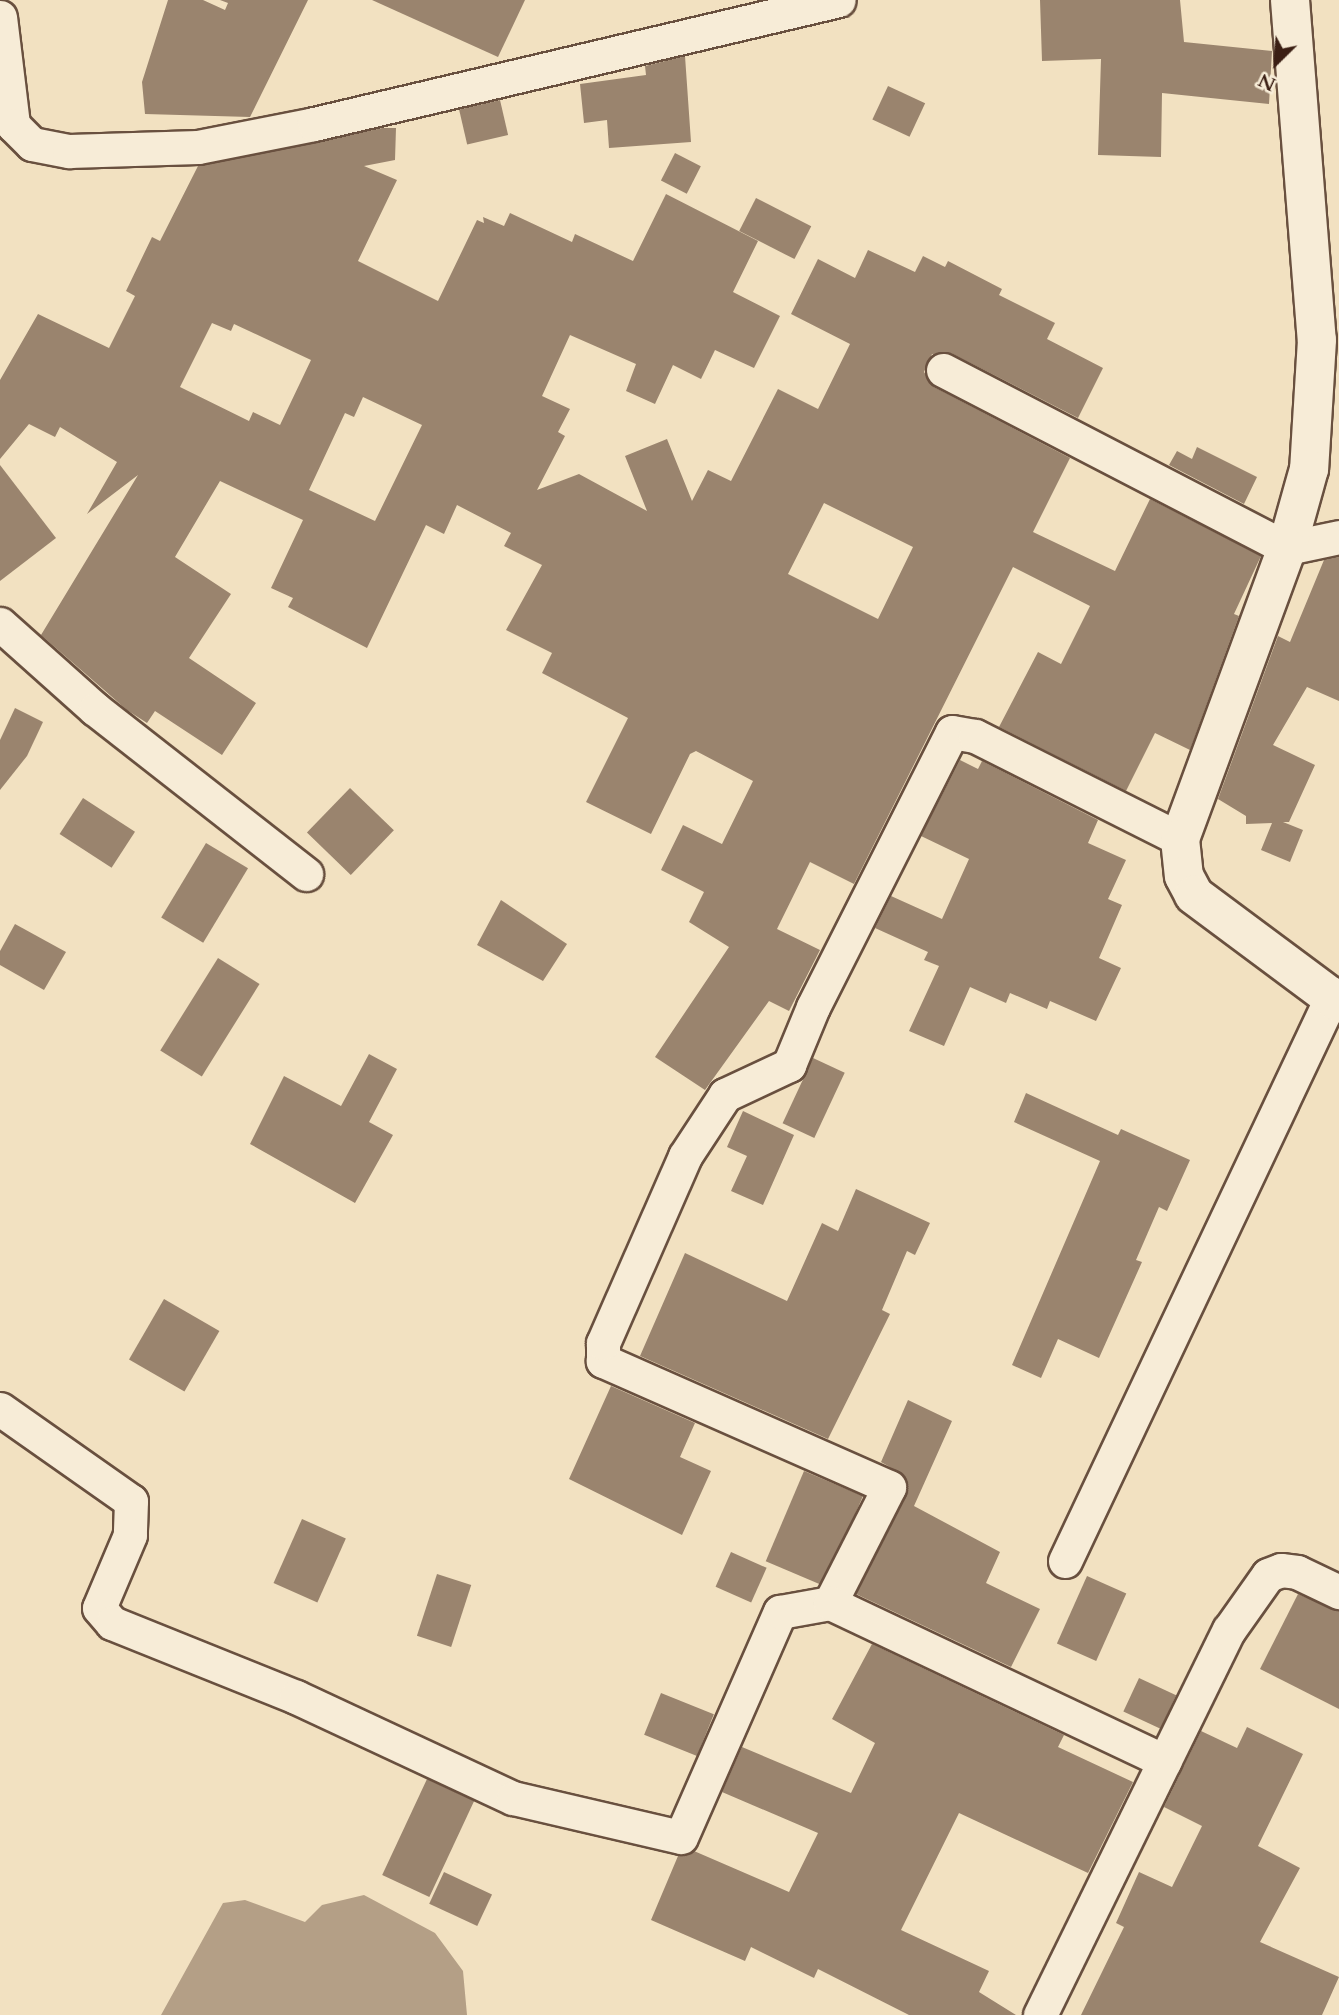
<!DOCTYPE html>
<style>
body{margin:0}
#map{position:relative;width:1339px;height:2015px;overflow:hidden;background:#f2e1c1;font-family:Cardo,serif}
div>[style]{position:absolute}
.water>*{inset:0;background:#b49f86}
.building>*{inset:0;background:#9a846e;transform-origin:0 0}
.roads{filter:drop-shadow(2px 0 #69503f) drop-shadow(-2px 0 #69503f) drop-shadow(0 2px #69503f) drop-shadow(0 -2px #69503f)}
.street>*{height:33px;margin:-16.5px;padding:0 16.5px;transform-origin:16.5px;border-radius:16.5px;background:#f7ecd7}
.secondary>*{height:38px;margin:-19px;padding:0 19px;transform-origin:19px;border-radius:19px;background:#f7ecd7}
span{translate:-50% -50%;white-space:nowrap;text-align:center;line-height:1.15;-webkit-text-stroke:5px #f7ecd7;paint-order:stroke}
.north{position:absolute;left:1241px;top:28px;width:70px;height:70px;-webkit-text-stroke:5px #f7ecd7;paint-order:stroke;rotate:205deg;font-size:19px;font-weight:700;line-height:28px;text-align:center;color:#3b1f14}
.north::after{content:'';display:block;margin:auto;width:24px;height:32px;background:#3b1f14;clip-path:polygon(50% 0,100% 100%,50% 72%,0 100%)}
</style>
<div id="map">
<div class="water">
<div style="clip-path:polygon(364px 1895px,435px 1933px,463px 1971px,467px 2015px,161px 2015px,223px 1903px,245px 1900px,305px 1922px,322px 1905px)"></div>
</div>
<div class="building">
<div style="clip-path:polygon(168px 0,203px 0,225px 10px,228px 3px,220px 0,308px 0,250px 117px,145px 114px,142px 82px)"></div>
<div style="clip-path:polygon(372px 0,525px 0,498px 57px)"></div>
<div style="clip-path:polygon(1040px 0,1180px 0,1184px 42px,1272px 51px,1269px 104px,1162px 93px,1161px 157px,1098px 155px,1101px 59px,1042px 61px)"></div>
<div style="clip-path:polygon(685px 56px,691px 142px,609px 148px,607px 120px,584px 123px,580px 84px,646px 75px,645px 66px)"></div>
<div style="left:888px;top:86px;width:41px;height:37px;rotate:25deg"></div>
<div style="left:500px;top:100px;width:36px;height:42px;rotate:77deg"></div>
<div style="clip-path:polygon(evenodd,382px 128px,396px 128px,395px 160px,364px 166px,397px 180px,358px 261px,438px 301px,477px 220px,484px 223px,483px 217px,504px 226px,510px 213px,572px 242px,575px 234px,633px 261px,666px 194px,758px 241px,733px 292px,780px 316px,754px 368px,715px 350px,701px 379px,673px 365px,655px 404px,626px 391px,636px 364px,570px 335px,542px 396px,570px 409px,558px 432px,565px 436px,537px 490px,579px 474px,647px 511px,625px 456px,667px 439px,692px 501px,708px 470px,731px 481px,778px 389px,818px 409px,850px 344px,791px 314px,818px 259px,855px 278px,868px 250px,915px 272px,923px 256px,945px 267px,948px 261px,1002px 289px,999px 295px,1055px 323px,1047px 339px,1103px 368px,1078px 418px,951px 353px,932px 354px,924px 372px,934px 387px,1070px 458px,1033px 532px,1115px 571px,1150px 499px,1261px 556px,1234px 614px,1239px 616px,1190px 750px,1155px 733px,1126px 791px,999px 727px,1038px 652px,1061px 664px,1090px 606px,1013px 567px,854px 884px,810px 862px,777px 929px,820px 950px,789px 1011px,769px 1001px,705px 1090px,655px 1057px,729px 947px,689px 922px,704px 892px,661px 870px,683px 825px,722px 844px,753px 781px,696px 751px,690px 754px,651px 834px,586px 802px,628px 718px,542px 673px,552px 653px,506px 630px,542px 565px,504px 546px,511px 533px,457px 505px,444px 534px,426px 525px,367px 648px,288px 607px,293px 598px,271px 588px,303px 520px,220px 481px,175px 557px,231px 594px,189px 658px,256px 703px,222px 755px,155px 711px,147px 723px,127px 710px,41px 635px,138px 475px,87px 514px,117px 462px,60px 427px,55px 437px,29px 424px,0 459px,0 380px,38px 314px,109px 348px,135px 296px,126px 291px,152px 237px,160px 241px,198px 166px,382px 128px,212px 323px,231px 331px,234px 324px,311px 360px,280px 425px,253px 412px,249px 421px,180px 387px,212px 323px,382px 128px,363px 397px,422px 425px,375px 521px,309px 490px,345px 413px,354px 417px,363px 397px,382px 128px,824px 503px,913px 547px,878px 619px,788px 574px,824px 503px)"></div>
<div style="left:675px;top:153px;width:29px;height:31px;rotate:27deg"></div>
<div style="left:756px;top:198px;width:62px;height:37px;rotate:27deg"></div>
<div style="clip-path:polygon(1197px 447px,1257px 477px,1244px 504px,1169px 465px,1177px 451px,1192px 459px)"></div>
<div style="clip-path:polygon(0 465px,56px 538px,0 581px)"></div>
<div style="clip-path:polygon(1339px 557px,1339px 701px,1307px 687px,1273px 745px,1315px 765px,1289px 822px,1283px 822px,1303px 830px,1290px 862px,1261px 850px,1272px 823px,1246px 824px,1246px 816px,1218px 799px,1278px 636px,1290px 642px,1324px 560px)"></div>
<div style="clip-path:polygon(15px 708px,43px 722px,27px 756px,0 790px,0 740px)"></div>
<div style="clip-path:polygon(960px 760px,978px 769px,982px 761px,1098px 820px,1088px 843px,1126px 860px,1108px 899px,1122px 905px,1099px 958px,1121px 968px,1096px 1021px,1050px 1001px,1047px 1009px,1010px 993px,1006px 1003px,970px 987px,944px 1046px,909px 1031px,939px 966px,924px 960px,928px 952px,875px 928px,891px 896px,942px 919px,969px 859px,921px 836px)"></div>
<div style="left:350px;top:788px;width:61px;height:62px;rotate:44deg"></div>
<div style="left:83px;top:798px;width:62px;height:43px;rotate:33deg"></div>
<div style="left:206px;top:843px;width:49px;height:87px;rotate:31deg"></div>
<div style="clip-path:polygon(501px 900px,567px 944px,543px 981px,477px 945px)"></div>
<div style="clip-path:polygon(15px 924px,66px 952px,44px 990px,0 965px,0 951px)"></div>
<div style="left:218px;top:958px;width:49px;height:109px;rotate:32deg"></div>
<div style="clip-path:polygon(369px 1054px,397px 1069px,369px 1122px,393px 1135px,355px 1203px,250px 1144px,284px 1076px,341px 1106px)"></div>
<div style="left:813px;top:1058px;width:35px;height:72px;rotate:25deg"></div>
<div style="clip-path:polygon(1026px 1093px,1118px 1135px,1121px 1129px,1190px 1160px,1167px 1211px,1159px 1207px,1136px 1260px,1142px 1262px,1099px 1358px,1058px 1339px,1041px 1378px,1012px 1365px,1100px 1161px,1014px 1122px)"></div>
<div style="clip-path:polygon(743px 1111px,794px 1135px,763px 1205px,731px 1191px,747px 1156px,727px 1147px)"></div>
<div style="clip-path:polygon(856px 1189px,930px 1223px,915px 1255px,907px 1251px,882px 1310px,890px 1314px,828px 1439px,640px 1356px,685px 1253px,787px 1301px,822px 1223px,838px 1231px)"></div>
<div style="left:164px;top:1299px;width:64px;height:70px;rotate:30deg"></div>
<div style="clip-path:polygon(611px 1386px,695px 1423px,680px 1457px,711px 1471px,682px 1535px,569px 1479px)"></div>
<div style="clip-path:polygon(908px 1400px,952px 1421px,914px 1506px,1000px 1552px,986px 1583px,1040px 1609px,1011px 1667px,856px 1594px,906px 1495px,904px 1475px,881px 1462px)"></div>
<div style="left:804px;top:1471px;width:64px;height:98px;rotate:23deg"></div>
<div style="left:302px;top:1519px;width:48px;height:70px;rotate:24deg"></div>
<div style="left:731px;top:1552px;width:39px;height:38px;rotate:24deg"></div>
<div style="left:437px;top:1574px;width:36px;height:65px;rotate:18deg"></div>
<div style="left:1087px;top:1576px;width:43px;height:74px;rotate:24deg"></div>
<div style="clip-path:polygon(1298px 1594px,1339px 1611px,1339px 1709px,1260px 1669px)"></div>
<div style="clip-path:polygon(872px 1644px,1064px 1735px,1058px 1747px,1133px 1782px,1088px 1873px,959px 1813px,901px 1930px,989px 1971px,979px 1992px,1016px 2015px,909px 2015px,818px 1969px,814px 1978px,751px 1947px,745px 1961px,651px 1920px,678px 1856px,694px 1851px,789px 1892px,818px 1833px,722px 1792px,742px 1747px,851px 1793px,875px 1743px,832px 1719px)"></div>
<div style="left:1139px;top:1678px;width:41px;height:37px;rotate:25deg"></div>
<div style="left:661px;top:1693px;width:57px;height:45px;rotate:22deg"></div>
<div style="clip-path:polygon(1247px 1727px,1303px 1754px,1258px 1846px,1300px 1868px,1260px 1942px,1339px 1977px,1322px 2015px,1081px 2015px,1124px 1927px,1116px 1923px,1139px 1872px,1172px 1887px,1202px 1826px,1164px 1807px,1201px 1731px,1237px 1748px)"></div>
<div style="left:427px;top:1779px;width:52px;height:106px;rotate:25deg"></div>
<div style="left:444px;top:1872px;width:53px;height:35px;rotate:25deg"></div>
</div>
<div class="roads">
<div class="street">
<div style="left:0;top:17px;width:109px;rotate:83.1deg"></div>
<div style="left:13px;top:125px;width:27px;rotate:45deg"></div>
<div style="left:32px;top:144px;width:38px;rotate:11deg"></div>
<div style="left:69px;top:151px;width:129px;rotate:-1.8deg"></div>
<div style="left:198px;top:147px;width:118px;rotate:-11.2deg"></div>
<div style="left:314px;top:124px;width:539px;rotate:-13.29deg"></div>
<div style="left:943px;top:370px;width:387px;rotate:27.4deg"></div>
<div style="left:1287px;top:548px;width:53px;rotate:-11.9deg"></div>
<div style="left:0;top:624px;width:127px;rotate:41.8deg"></div>
<div style="left:95px;top:709px;width:268px;rotate:38deg"></div>
<div style="left:0;top:1409px;width:160px;rotate:35.1deg"></div>
<div style="left:131px;top:1501px;width:34px;rotate:92deg"></div>
<div style="left:130px;top:1535px;width:79px;rotate:113deg"></div>
<div style="left:99px;top:1608px;width:20px;rotate:49deg"></div>
<div style="left:112px;top:1623px;width:198px;rotate:21.9deg"></div>
<div style="left:296px;top:1697px;width:239px;rotate:25deg"></div>
<div style="left:513px;top:1798px;width:172px;rotate:13.1deg"></div>
<div style="left:681px;top:1837px;width:246px;rotate:-66.3deg"></div>
<div style="left:780px;top:1612px;width:51px;rotate:-10.2deg"></div>
<div style="left:830px;top:1603px;width:130px;rotate:-63deg"></div>
<div style="left:889px;top:1487px;width:313px;rotate:-156.2deg"></div>
<div style="left:603px;top:1361px;width:18px;rotate:-90deg"></div>
<div style="left:603px;top:1343px;width:204px;rotate:-66.3deg"></div>
<div style="left:685px;top:1156px;width:73px;rotate:-56.7deg"></div>
<div style="left:725px;top:1095px;width:71px;rotate:-25.1deg"></div>
<div style="left:789px;top:1065px;width:63px;rotate:-67.5deg"></div>
<div style="left:813px;top:1007px;width:308px;rotate:-63.2deg"></div>
<div style="left:952px;top:732px;width:23px;rotate:10deg"></div>
<div style="left:975px;top:736px;width:229px;rotate:26.7deg"></div>
<div style="left:1065px;top:1561px;width:627px;rotate:-64.7deg"></div>
<div style="left:1333px;top:994px;width:7px;rotate:27deg"></div>
<div style="left:830px;top:1603px;width:370px;rotate:25.3deg"></div>
<div style="left:1040px;top:2015px;width:429px;rotate:-63.9deg"></div>
<div style="left:1229px;top:1630px;width:67px;rotate:-54.7deg"></div>
<div style="left:1268px;top:1575px;width:14px;rotate:-21deg"></div>
<div style="left:1281px;top:1570px;width:16px;rotate:7deg"></div>
<div style="left:1297px;top:1572px;width:47px;rotate:25.5deg"></div>
</div>
<div class="secondary">
<div style="left:1290px;top:0;width:341px;rotate:85.5deg"></div>
<div style="left:1317px;top:340px;width:129px;rotate:93.5deg"></div>
<div style="left:1309px;top:469px;width:82px;rotate:105.6deg"></div>
<div style="left:1287px;top:548px;width:310px;rotate:110.2deg"></div>
<div style="left:1180px;top:839px;width:37px;rotate:84deg"></div>
<div style="left:1184px;top:876px;width:21px;rotate:62deg"></div>
<div style="left:1194px;top:895px;width:181px;rotate:36.7deg"></div>
</div>
</div>
<div class="north">N</div>
</div>
